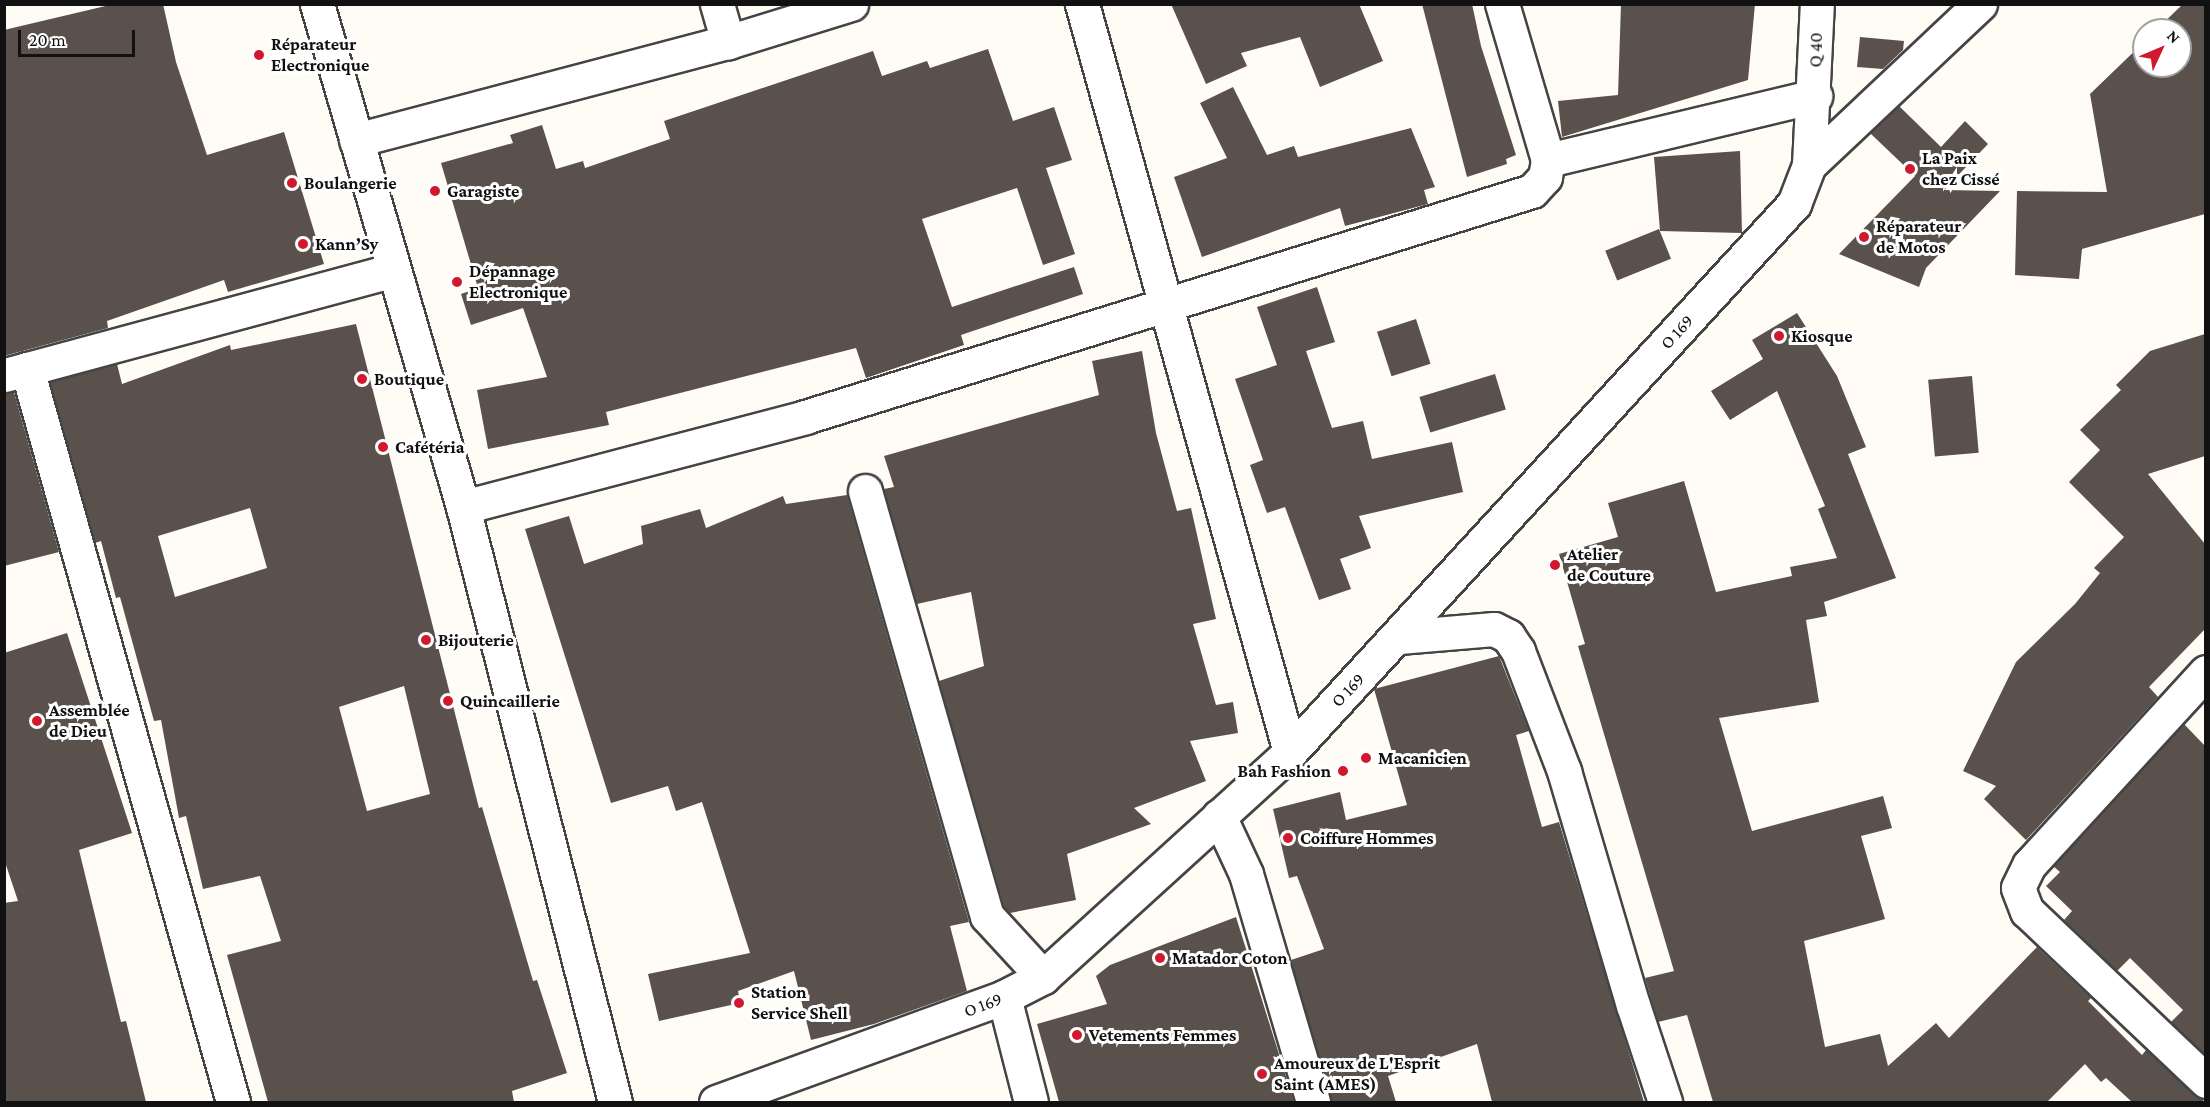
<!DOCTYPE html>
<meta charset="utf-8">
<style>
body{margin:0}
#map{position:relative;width:2210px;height:1107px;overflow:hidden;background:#fffcf5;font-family:"Crimson Pro",serif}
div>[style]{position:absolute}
.building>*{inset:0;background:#5b514c;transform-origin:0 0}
.roads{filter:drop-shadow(2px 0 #444) drop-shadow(-2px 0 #444) drop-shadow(0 2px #444) drop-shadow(0 -2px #444)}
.minor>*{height:33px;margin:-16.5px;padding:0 16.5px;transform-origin:16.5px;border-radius:16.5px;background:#fff}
.dots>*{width:16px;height:16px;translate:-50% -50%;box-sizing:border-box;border:3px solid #fff;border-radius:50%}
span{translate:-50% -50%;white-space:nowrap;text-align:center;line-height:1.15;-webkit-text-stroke:6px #fff;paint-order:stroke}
.poi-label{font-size:18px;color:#111;font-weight:700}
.left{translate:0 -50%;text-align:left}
.right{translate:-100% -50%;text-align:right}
.street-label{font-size:18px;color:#111}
.frame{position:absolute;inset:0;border:6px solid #111;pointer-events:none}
.north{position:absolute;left:2132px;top:18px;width:60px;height:60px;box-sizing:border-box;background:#fff;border:2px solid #a0a0a0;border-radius:50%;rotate:46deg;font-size:16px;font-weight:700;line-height:24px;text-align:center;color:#111}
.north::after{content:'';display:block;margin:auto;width:21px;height:27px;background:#d1192d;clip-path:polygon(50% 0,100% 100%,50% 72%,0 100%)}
.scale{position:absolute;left:18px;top:30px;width:117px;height:27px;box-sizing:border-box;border:3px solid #111;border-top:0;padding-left:8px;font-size:18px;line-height:21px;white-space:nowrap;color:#111;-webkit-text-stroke:4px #fff;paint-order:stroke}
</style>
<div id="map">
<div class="building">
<div style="clip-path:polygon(114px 4px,163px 4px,176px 62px,207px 155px,284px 132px,324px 264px,228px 292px,224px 280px,107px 321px,108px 328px,4px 356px,4px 30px)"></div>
<div style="clip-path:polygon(1171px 4px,1359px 4px,1383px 61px,1320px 87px,1300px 37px,1241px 53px,1247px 66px,1206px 84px)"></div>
<div style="clip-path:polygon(1422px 4px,1472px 4px,1481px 46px,1516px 155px,1506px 159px,1507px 164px,1467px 177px)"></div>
<div style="clip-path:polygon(1621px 4px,1755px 4px,1748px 80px,1562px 137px,1558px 101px,1618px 95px)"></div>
<div style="clip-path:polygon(2183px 4px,2205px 4px,2205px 214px,2082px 249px,2079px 279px,2015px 275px,2017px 191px,2107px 192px,2090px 94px,2144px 42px,2144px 66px,2180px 66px,2180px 30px,2156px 30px)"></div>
<div style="clip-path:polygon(1860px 37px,1904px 41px,1903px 50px,1883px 69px,1857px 67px)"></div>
<div style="clip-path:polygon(988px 49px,1013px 121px,1054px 107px,1072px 160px,1046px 168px,1075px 254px,1043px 265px,1017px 188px,922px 219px,952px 307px,1074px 267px,1083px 294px,961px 335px,964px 345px,866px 378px,856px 348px,606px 412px,609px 425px,488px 449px,477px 390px,547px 377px,523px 308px,471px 325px,461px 294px,478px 288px,441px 163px,513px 143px,510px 135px,542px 125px,556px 169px,583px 161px,585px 168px,670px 139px,664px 121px,873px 51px,882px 76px,927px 61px,930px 68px)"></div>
<div style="clip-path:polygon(1233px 87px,1267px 155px,1294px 146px,1298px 157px,1411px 128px,1435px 187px,1424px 190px,1428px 204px,1345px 226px,1340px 208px,1202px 257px,1174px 177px,1227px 158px,1200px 103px)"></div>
<div style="clip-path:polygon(1899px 106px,1941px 147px,1965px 121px,1988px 144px,1944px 190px,2000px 191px,1926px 268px,1919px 287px,1839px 254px,1915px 176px,1870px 133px)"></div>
<div style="clip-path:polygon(1740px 151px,1742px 233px,1660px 231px,1654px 157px)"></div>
<div style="left:1659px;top:229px;width:32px;height:58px;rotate:68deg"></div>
<div style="clip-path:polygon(1317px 287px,1335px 342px,1306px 351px,1332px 428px,1363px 421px,1372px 459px,1452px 442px,1463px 492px,1359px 516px,1371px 548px,1340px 559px,1351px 589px,1319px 600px,1285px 507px,1267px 513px,1250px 465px,1263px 460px,1235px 379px,1277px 365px,1257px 307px)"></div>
<div style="clip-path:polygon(1797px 313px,1837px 376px,1866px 447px,1848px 454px,1896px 578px,1824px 602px,1827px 616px,1806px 620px,1819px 702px,1719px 718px,1752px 831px,1883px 796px,1892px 828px,1861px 836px,1885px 919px,1804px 941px,1825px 1047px,1880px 1034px,1888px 1066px,1936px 1023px,1949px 1038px,2037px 947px,2091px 998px,2088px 1001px,2142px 1055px,2146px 1050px,2205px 1102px,2132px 1102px,2106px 1078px,2101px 1082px,2085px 1064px,2047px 1102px,1713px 1102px,1687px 1015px,1658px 1022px,1645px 978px,1674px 971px,1578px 646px,1585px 644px,1559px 554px,1618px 537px,1608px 503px,1684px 481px,1716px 592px,1792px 576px,1790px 567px,1837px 558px,1818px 509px,1825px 506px,1777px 391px,1730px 420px,1711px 391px,1763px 359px,1752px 340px)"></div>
<div style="left:1416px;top:319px;width:47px;height:41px;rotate:72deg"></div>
<div style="clip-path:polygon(evenodd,356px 324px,479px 808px,482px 807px,533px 981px,537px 980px,567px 1073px,512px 1091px,514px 1102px,268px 1102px,227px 955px,281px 941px,260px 876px,203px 889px,186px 816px,179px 818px,161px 720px,154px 721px,120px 597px,116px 598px,101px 541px,95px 543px,50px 382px,117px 364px,122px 384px,230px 345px,231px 350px,356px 324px,250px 508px,267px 568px,175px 597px,158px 536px,250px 508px,356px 324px,404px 686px,430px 794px,367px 811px,339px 707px,404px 686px)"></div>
<div style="clip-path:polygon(2205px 334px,2205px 456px,2148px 474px,2205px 544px,2205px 629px,2149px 687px,2158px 697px,2026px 840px,1984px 799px,1996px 786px,1963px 771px,2016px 662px,2075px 604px,2100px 573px,2094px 568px,2124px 537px,2069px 482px,2100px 450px,2080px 430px,2121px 390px,2116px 385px,2150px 351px)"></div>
<div style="clip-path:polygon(1142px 351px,1156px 433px,1177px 511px,1191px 508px,1216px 619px,1193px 624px,1216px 705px,1233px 702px,1238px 733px,1190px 741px,1206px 781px,1134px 808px,1151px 824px,1067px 854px,1076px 900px,1010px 913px,1004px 907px,939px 681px,984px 666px,971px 592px,917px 604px,884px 489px,894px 487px,884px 456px,1099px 395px,1092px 361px)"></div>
<div style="left:1495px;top:374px;width:37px;height:79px;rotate:73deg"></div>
<div style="left:1972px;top:376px;width:77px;height:44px;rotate:85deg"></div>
<div style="clip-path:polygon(14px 392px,59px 552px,4px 566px,4px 393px)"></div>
<div style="clip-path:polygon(847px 495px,969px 922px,950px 926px,967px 991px,874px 1024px,811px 1040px,794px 971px,738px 991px,740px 1003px,659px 1021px,648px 974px,750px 953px,702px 802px,676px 811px,668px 786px,611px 803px,525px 529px,569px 516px,584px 564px,643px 544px,641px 526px,700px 509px,706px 528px,783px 496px,786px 504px)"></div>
<div style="clip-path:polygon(67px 633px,132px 833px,79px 850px,121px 1022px,126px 1021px,146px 1102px,4px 1102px,4px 903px,18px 901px,4px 859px,4px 653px)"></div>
<div style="clip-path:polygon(1499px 656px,1529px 731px,1516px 735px,1542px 827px,1559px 822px,1644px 1102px,1492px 1102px,1477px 1044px,1388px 1076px,1396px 1102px,1331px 1102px,1291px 960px,1324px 949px,1297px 876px,1289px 878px,1273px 809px,1340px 792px,1346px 820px,1407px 805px,1374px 689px)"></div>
<div style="clip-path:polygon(2184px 724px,2205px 746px,2205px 1055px,2171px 1022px,2183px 1010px,2130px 958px,2117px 971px,2064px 920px,2072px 911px,2046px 886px,2060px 872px,2053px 866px)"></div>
<div style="clip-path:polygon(1236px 917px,1294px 1102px,1059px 1102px,1037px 1024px,1107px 1004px,1096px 976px,1110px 965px)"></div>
</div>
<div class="roads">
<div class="minor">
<div style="left:317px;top:4px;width:524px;rotate:73.81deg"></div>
<div style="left:463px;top:507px;width:614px;rotate:75.67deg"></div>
<div style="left:717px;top:4px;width:40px;rotate:74deg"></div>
<div style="left:1082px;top:4px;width:776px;rotate:74.46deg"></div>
<div style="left:356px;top:140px;width:385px;rotate:-14.8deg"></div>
<div style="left:728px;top:42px;width:129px;rotate:-17.2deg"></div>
<div style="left:1548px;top:160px;width:275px;rotate:-13.5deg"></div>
<div style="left:1809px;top:165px;width:235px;rotate:-43.3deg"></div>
<div style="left:27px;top:369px;width:761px;rotate:74.3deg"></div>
<div style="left:5px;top:375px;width:400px;rotate:-15.1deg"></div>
<div style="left:865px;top:491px;width:442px;rotate:74deg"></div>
<div style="left:987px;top:916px;width:83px;rotate:47.4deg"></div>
<div style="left:463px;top:507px;width:354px;rotate:-14.7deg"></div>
<div style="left:805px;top:417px;width:761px;rotate:-17.27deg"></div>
<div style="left:1532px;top:191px;width:19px;rotate:-47deg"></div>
<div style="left:1545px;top:177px;width:17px;rotate:-80deg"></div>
<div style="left:1548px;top:160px;width:163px;rotate:-106.4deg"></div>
<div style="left:1399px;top:637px;width:95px;rotate:-4.8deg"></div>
<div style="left:1494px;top:629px;width:16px;rotate:27deg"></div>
<div style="left:1508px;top:636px;width:18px;rotate:56deg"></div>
<div style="left:1518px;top:651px;width:129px;rotate:69deg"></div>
<div style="left:1564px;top:771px;width:244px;rotate:73.6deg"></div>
<div style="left:1633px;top:1005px;width:102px;rotate:71.7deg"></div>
<div style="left:2206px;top:672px;width:262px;rotate:132.5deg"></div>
<div style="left:2029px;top:865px;width:25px;rotate:116deg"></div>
<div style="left:2018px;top:888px;width:25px;rotate:69deg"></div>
<div style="left:2027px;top:911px;width:247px;rotate:43.5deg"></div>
<div style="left:1219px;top:816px;width:64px;rotate:65deg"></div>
<div style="left:1246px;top:874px;width:238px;rotate:73.6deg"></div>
<div style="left:1004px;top:997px;width:108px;rotate:75.6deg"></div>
<div style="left:716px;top:1102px;width:307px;rotate:-20deg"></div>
<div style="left:1004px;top:997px;width:44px;rotate:-27.1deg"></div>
<div style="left:1043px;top:977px;width:334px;rotate:-42.3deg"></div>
<div style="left:1290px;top:752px;width:745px;rotate:-47.4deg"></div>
<div style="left:1794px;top:204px;width:42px;rotate:-69deg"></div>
<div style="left:1809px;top:165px;width:161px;rotate:-87.2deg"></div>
</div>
</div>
<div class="dots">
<div style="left:259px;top:55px;background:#d1192d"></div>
<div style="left:1910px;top:169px;background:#d1192d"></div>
<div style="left:292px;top:183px;background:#d1192d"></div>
<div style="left:435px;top:191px;background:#d1192d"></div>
<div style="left:1864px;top:237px;background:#d1192d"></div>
<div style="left:303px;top:244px;background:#d1192d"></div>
<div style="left:457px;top:282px;background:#d1192d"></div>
<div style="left:1779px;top:336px;background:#d1192d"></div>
<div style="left:362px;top:379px;background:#d1192d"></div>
<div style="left:383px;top:447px;background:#d1192d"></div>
<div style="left:1555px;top:565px;background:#d1192d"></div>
<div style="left:426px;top:640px;background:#d1192d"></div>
<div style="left:448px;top:701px;background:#d1192d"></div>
<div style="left:37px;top:721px;background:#d1192d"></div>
<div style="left:1366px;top:758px;background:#d1192d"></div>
<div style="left:1343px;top:771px;background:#d1192d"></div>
<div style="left:1288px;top:838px;background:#d1192d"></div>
<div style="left:1160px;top:958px;background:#d1192d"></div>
<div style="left:739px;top:1003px;background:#d1192d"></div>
<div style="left:1077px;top:1035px;background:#d1192d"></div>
<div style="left:1262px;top:1074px;background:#d1192d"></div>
</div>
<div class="poi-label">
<span class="left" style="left:271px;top:55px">Réparateur<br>Electronique</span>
<span class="left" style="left:1922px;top:169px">La Paix<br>chez Cissé</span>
<span class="left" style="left:304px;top:183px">Boulangerie</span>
<span class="left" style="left:447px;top:191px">Garagiste</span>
<span class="left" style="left:1876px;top:237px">Réparateur<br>de Motos</span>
<span class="left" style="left:315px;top:244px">Kann’Sy</span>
<span class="left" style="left:469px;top:282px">Dépannage<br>Electronique</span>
<span class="left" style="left:1791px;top:336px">Kiosque</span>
<span class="left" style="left:374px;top:379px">Boutique</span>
<span class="left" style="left:395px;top:447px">Cafétéria</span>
<span class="left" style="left:1567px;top:565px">Atelier<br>de Couture</span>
<span class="left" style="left:438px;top:640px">Bijouterie</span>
<span class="left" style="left:460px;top:701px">Quincaillerie</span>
<span class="left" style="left:49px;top:721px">Assemblée<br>de Dieu</span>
<span class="left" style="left:1378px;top:758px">Macanicien</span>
<span class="right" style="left:1331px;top:771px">Bah Fashion</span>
<span class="left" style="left:1300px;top:838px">Coiffure Hommes</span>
<span class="left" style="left:1172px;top:958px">Matador Coton</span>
<span class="left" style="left:751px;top:1003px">Station<br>Service Shell</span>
<span class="left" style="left:1089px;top:1035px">Vetements Femmes</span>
<span class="left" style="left:1274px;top:1074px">Amoureux de L'Esprit<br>Saint (AMES)</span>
</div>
<div class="street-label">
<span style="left:1816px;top:50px;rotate:-89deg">Q 40</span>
<span style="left:1677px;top:332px;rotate:-48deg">O 169</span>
<span style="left:1348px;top:690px;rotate:-46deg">O 169</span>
<span style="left:983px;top:1005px;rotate:-21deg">O 169</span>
</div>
<div class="frame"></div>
<div class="north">N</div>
<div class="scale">20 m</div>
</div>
